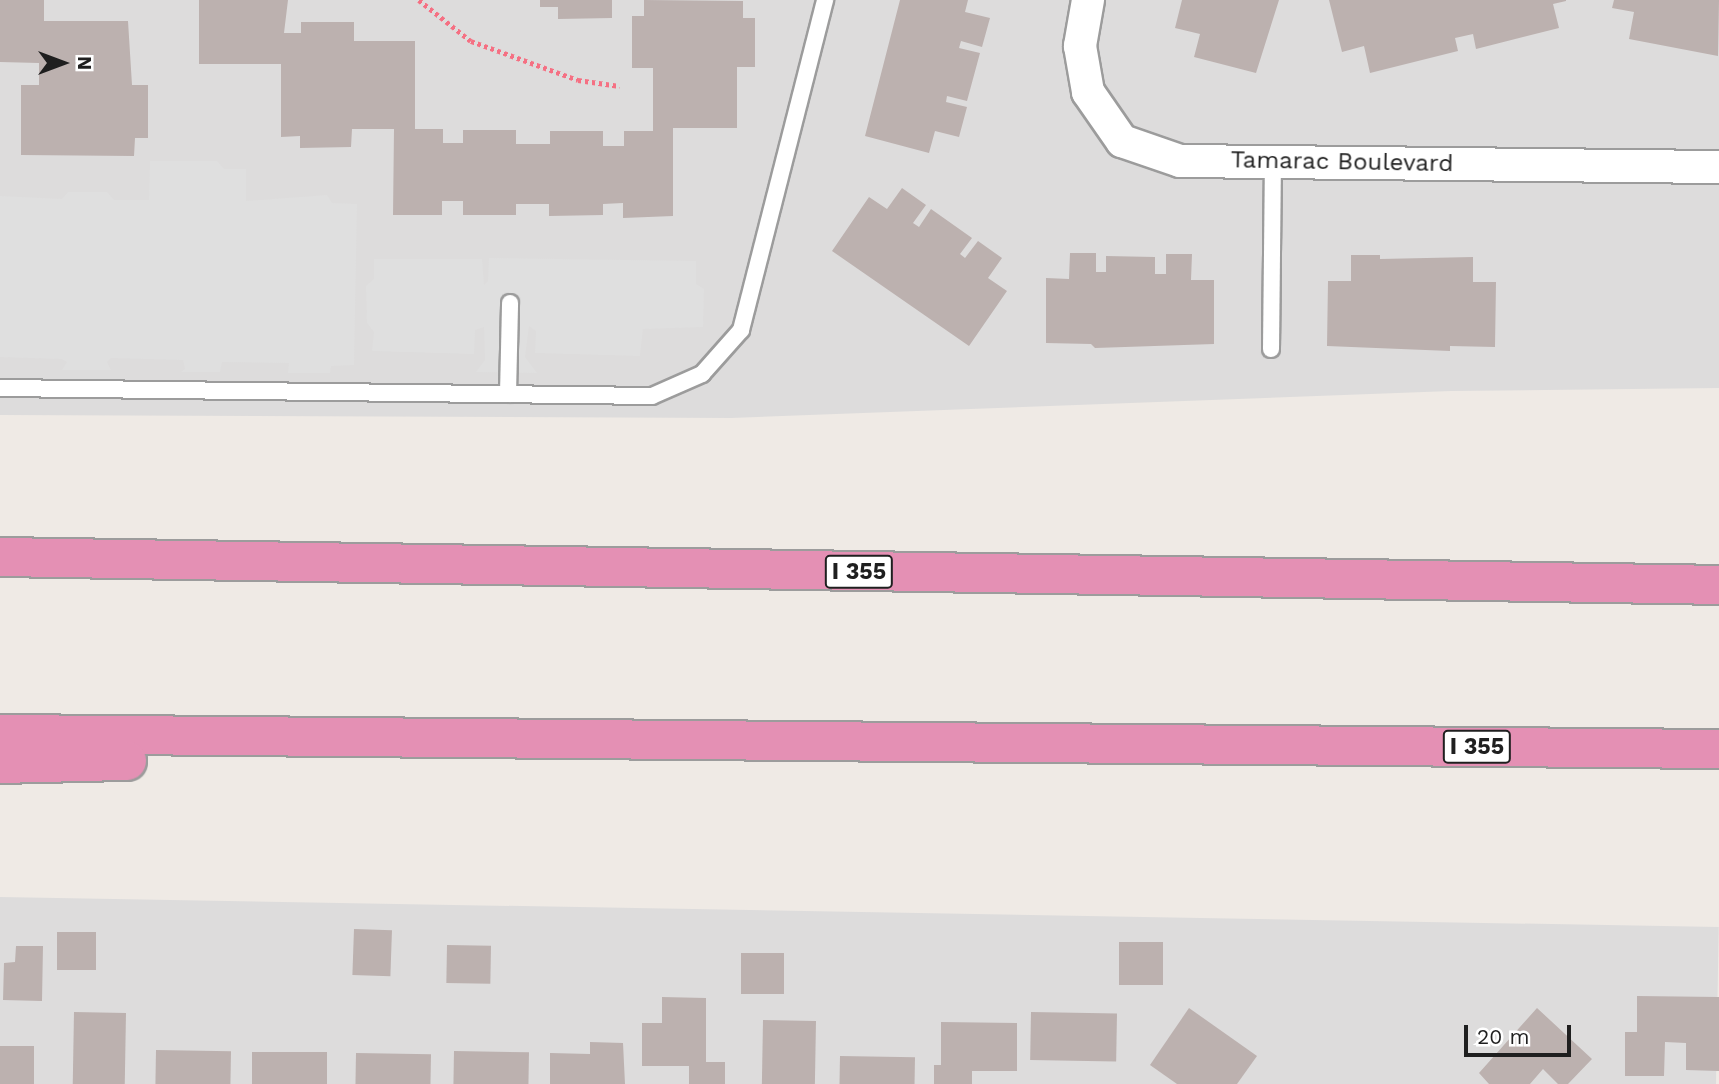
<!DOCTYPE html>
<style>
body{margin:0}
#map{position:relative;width:1719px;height:1084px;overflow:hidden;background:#efeae5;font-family:"Work Sans",sans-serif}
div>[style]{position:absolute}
.residential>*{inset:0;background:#dddcdc;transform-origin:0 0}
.parking>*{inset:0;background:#dfdfdf}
.building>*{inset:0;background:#bcb1af;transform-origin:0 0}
.path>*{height:4.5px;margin-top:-2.25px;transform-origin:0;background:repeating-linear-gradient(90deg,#f57083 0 3.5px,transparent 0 7px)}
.roads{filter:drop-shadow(2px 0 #9c9c9c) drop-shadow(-2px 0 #9c9c9c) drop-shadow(0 2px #9c9c9c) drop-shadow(0 -2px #9c9c9c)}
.lane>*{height:16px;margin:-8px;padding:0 8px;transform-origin:8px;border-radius:8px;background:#fff}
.street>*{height:32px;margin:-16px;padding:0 16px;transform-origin:16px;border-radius:16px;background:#fff}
.highway>*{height:38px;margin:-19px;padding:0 19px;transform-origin:19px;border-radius:19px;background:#e490b4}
span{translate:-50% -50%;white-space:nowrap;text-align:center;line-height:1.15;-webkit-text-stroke:5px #fff;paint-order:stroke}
.shield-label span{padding:2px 5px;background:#fff;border:2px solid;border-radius:5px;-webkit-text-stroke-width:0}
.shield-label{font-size:23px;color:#1f1f1f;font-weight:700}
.street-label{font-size:24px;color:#1f1f1f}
.north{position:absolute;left:28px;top:28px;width:70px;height:70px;-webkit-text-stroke:5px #fff;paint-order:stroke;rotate:90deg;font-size:19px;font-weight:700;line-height:28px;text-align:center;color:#1f1f1f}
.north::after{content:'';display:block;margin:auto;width:24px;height:32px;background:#1f1f1f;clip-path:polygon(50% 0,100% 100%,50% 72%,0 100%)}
.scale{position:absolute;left:1464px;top:1025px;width:107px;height:32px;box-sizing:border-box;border:4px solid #1f1f1f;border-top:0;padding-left:9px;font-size:21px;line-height:24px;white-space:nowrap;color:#1f1f1f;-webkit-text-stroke:5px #fff;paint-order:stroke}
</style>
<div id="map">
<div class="residential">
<div style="clip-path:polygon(0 0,1719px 0,1719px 388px,1451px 391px,731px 418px,0 415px)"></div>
<div style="left:0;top:897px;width:1719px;height:187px;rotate:1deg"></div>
</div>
<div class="parking">
<div style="clip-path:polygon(150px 161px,217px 161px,224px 169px,246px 169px,246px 201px,327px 195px,332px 203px,357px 204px,354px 365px,331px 366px,330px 373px,288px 373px,289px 363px,222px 362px,220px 372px,181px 372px,185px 369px,183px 360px,111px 358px,107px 362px,111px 370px,62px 370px,67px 362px,62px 359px,0 357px,0 196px,62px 199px,68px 192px,107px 192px,114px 200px,149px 200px)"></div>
<div style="clip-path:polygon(489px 258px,696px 261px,696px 284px,704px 289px,703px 327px,643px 329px,640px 356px,535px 353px,536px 331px,529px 326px,525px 357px,537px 373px,476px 372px,485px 360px,484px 327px,475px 330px,474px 354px,372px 351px,374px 332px,367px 323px,366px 286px,374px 279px,374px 259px,482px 259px,484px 285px,488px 281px)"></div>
</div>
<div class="building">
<div style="clip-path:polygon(0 0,44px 0,44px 21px,128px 21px,132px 85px,148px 85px,148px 138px,135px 138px,134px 156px,21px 155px,21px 85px,39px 85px,39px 63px,0 62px)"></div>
<div style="clip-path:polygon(199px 0,288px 0,284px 33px,301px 33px,301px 22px,354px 22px,354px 41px,415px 41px,415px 129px,443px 129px,443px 143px,463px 143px,463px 130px,516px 130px,516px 144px,550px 144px,550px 131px,603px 131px,603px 146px,624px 146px,624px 131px,653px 131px,653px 68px,632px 68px,632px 16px,644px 16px,644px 0,743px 1px,743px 18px,755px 18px,755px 67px,737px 67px,737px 128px,673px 128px,673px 216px,623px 218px,623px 203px,603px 204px,603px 215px,549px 216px,549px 204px,516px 204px,516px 215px,463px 215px,463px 201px,442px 201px,442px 215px,393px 215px,394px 129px,352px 129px,351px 147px,300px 148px,300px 136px,281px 137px,281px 64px,199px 64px)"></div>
<div style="clip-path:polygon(540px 0,612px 0,612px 18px,558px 19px,558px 7px,540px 7px)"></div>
<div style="clip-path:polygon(900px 0,968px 0,965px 12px,990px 18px,982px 47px,961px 41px,959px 48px,980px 53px,967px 101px,947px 96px,946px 102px,967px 107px,959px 137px,935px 131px,929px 153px,865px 136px)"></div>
<div style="clip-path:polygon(1182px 0,1279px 0,1256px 73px,1194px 57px,1200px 34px,1175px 28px)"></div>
<div style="clip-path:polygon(1329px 0,1566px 0,1566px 1px,1553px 4px,1559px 28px,1476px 49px,1473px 34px,1455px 38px,1458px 51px,1370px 73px,1364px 46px,1342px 52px)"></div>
<div style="clip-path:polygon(1614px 0,1719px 0,1718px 56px,1629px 39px,1634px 12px,1612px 8px)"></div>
<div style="clip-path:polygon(902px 188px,926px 205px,913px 223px,919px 227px,931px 209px,972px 238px,960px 254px,965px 258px,978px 241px,1002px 258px,988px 278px,1007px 291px,969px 346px,832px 251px,869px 197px,887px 209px)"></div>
<div style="clip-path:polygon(1070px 253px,1096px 253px,1096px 272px,1106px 272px,1106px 256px,1155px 257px,1155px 274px,1166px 274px,1166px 254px,1192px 254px,1191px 280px,1214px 280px,1214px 344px,1095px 348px,1091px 344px,1046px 343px,1046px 278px,1069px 279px)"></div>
<div style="clip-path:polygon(1351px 255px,1380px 255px,1380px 259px,1473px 257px,1473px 282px,1496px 282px,1495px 347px,1450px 346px,1450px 351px,1327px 346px,1328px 281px,1351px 281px)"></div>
<div style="left:354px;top:929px;width:38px;height:46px;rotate:2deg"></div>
<div style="left:57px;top:932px;width:39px;height:38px"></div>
<div style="left:1119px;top:942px;width:44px;height:43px"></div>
<div style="left:447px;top:945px;width:44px;height:38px;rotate:1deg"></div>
<div style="clip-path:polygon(16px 946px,43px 946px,42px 1001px,3px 1000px,4px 963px,15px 962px)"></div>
<div style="left:741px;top:953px;width:43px;height:41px"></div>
<div style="clip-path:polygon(1637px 996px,1719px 997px,1719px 1071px,1686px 1070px,1686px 1043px,1665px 1042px,1664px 1076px,1625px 1076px,1625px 1032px,1637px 1032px)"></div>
<div style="clip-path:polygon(662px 997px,706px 998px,706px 1062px,725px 1062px,725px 1084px,689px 1084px,689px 1066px,642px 1066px,642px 1023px,662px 1023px)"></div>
<div style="clip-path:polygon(1189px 1008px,1257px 1056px,1237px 1084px,1177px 1084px,1150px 1065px)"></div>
<div style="clip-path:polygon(1537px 1008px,1592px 1059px,1568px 1084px,1558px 1084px,1543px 1069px,1530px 1084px,1489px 1084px,1479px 1073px)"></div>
<div style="left:74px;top:1012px;width:52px;height:72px;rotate:1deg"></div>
<div style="left:1031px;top:1012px;width:86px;height:48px;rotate:1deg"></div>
<div style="left:763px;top:1020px;width:53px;height:64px;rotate:1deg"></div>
<div style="clip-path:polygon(941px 1022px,1017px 1023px,1017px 1071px,972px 1071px,972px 1084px,934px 1084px,934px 1065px,941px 1065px)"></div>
<div style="clip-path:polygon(590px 1042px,623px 1043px,625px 1084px,550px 1084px,550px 1053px,590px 1054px)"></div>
<div style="left:0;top:1046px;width:34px;height:38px"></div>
<div style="left:156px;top:1050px;width:75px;height:34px;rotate:1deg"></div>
<div style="left:454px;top:1051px;width:75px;height:33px;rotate:1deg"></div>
<div style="left:252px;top:1052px;width:75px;height:32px"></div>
<div style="left:356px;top:1053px;width:75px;height:31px;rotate:1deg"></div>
<div style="left:840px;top:1056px;width:75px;height:28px;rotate:1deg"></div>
</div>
<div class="path">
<div style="left:419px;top:0;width:66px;rotate:38.3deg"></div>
<div style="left:471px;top:41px;width:114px;rotate:20deg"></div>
<div style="left:578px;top:80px;width:42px;rotate:8.1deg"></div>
</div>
<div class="roads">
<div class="lane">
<div style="left:1271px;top:349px;width:188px;rotate:-89.4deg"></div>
<div style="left:0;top:388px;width:652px;rotate:0.7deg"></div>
<div style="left:652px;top:396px;width:55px;rotate:-23.7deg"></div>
<div style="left:702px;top:374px;width:59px;rotate:-48.4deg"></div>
<div style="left:741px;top:330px;width:341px;rotate:-75.7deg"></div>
<div style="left:508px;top:394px;width:91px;rotate:-88.7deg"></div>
</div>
<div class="street">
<div style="left:1088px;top:0;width:47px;rotate:99.9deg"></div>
<div style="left:1080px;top:46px;width:47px;rotate:80.1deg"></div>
<div style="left:1088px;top:92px;width:60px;rotate:55.2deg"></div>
<div style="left:1122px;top:141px;width:61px;rotate:19deg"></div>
<div style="left:1180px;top:161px;width:539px;rotate:0.64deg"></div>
</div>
<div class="highway">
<div style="left:0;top:557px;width:1719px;rotate:0.93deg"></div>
<div style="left:0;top:734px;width:1719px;rotate:0.5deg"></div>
<div style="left:0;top:764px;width:127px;rotate:-1.4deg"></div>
</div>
</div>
<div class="shield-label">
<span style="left:859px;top:572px">I 355</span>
<span style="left:1477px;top:747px">I 355</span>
</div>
<div class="street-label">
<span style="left:1342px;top:162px;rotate:1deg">Tamarac Boulevard</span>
</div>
<div class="north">N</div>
<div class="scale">20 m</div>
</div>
